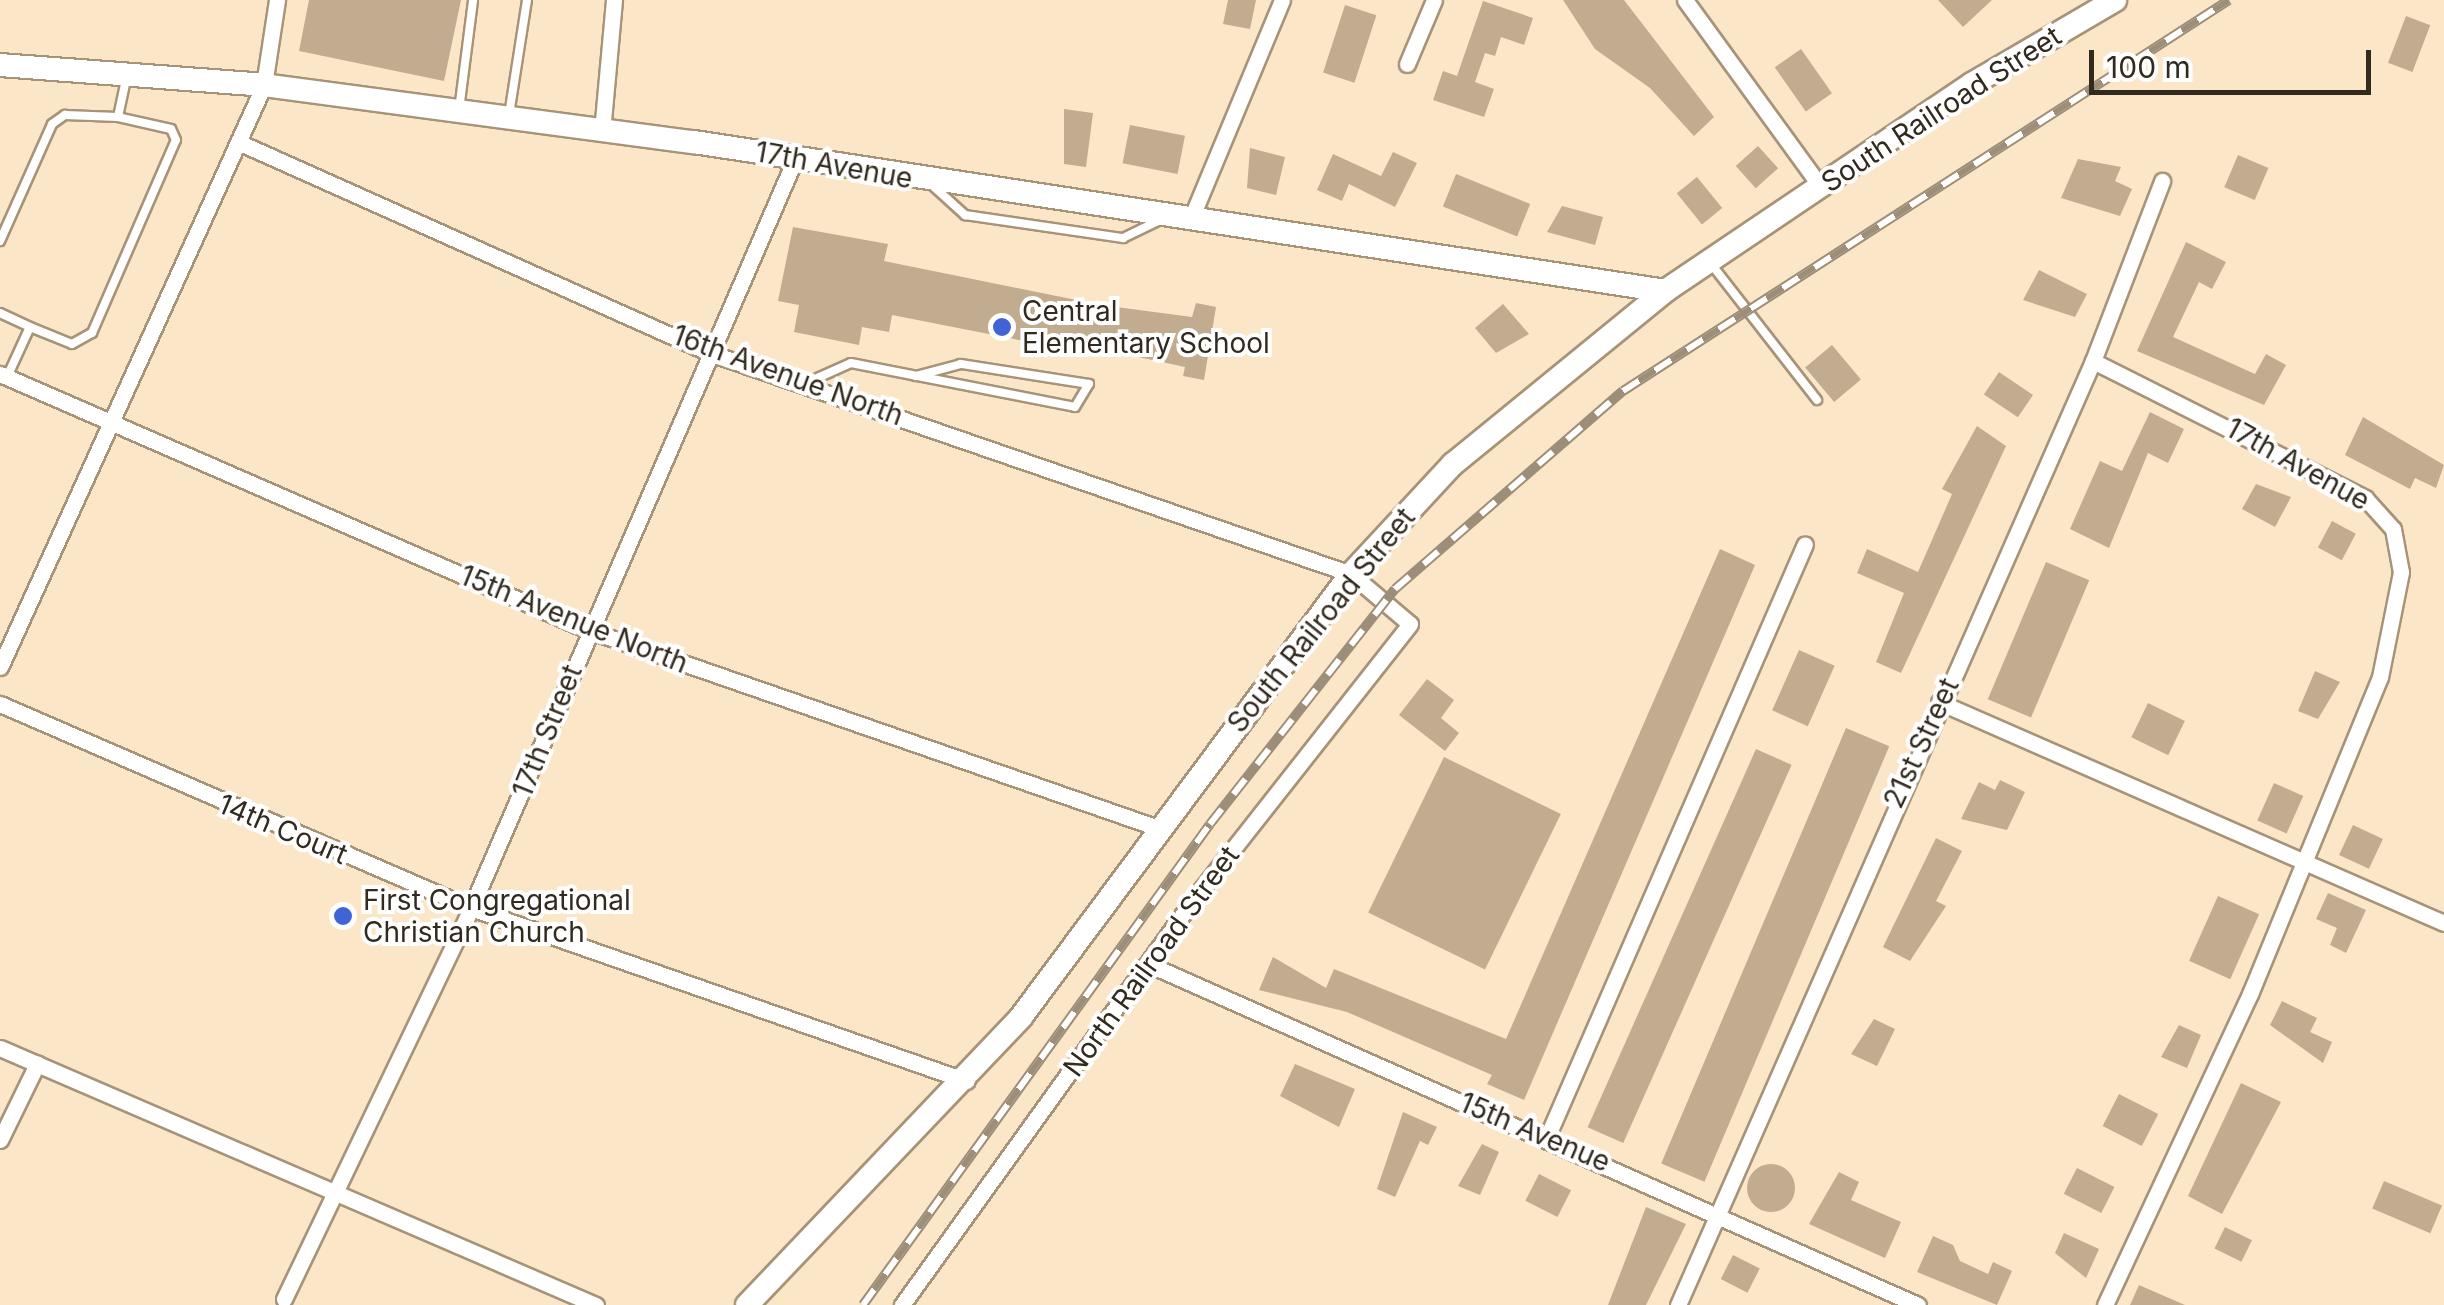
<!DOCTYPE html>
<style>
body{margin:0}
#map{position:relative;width:2444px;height:1305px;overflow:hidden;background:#fce6c8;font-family:Inter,sans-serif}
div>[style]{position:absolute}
.building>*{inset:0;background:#c1ac90;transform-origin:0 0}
.round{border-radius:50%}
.roads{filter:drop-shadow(2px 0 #a79378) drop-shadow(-2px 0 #a79378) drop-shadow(0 2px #a79378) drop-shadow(0 -2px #a79378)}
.lane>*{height:8px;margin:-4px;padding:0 4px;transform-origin:4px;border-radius:4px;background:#fff}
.street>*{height:15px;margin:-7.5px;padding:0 7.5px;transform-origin:7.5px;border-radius:7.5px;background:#fff}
.secondary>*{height:22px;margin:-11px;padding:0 11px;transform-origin:11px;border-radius:11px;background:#fff}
.rail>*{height:10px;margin-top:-5px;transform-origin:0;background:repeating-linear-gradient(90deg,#fff 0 19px,#9d8e79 0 38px);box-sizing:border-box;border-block:2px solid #9d8e79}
.dots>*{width:28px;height:28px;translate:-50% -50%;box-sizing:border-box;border:5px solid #fff;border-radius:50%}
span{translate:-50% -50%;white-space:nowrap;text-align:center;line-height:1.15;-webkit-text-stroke:8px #fff;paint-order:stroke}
.street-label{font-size:28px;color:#322a1f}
.poi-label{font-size:28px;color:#322a1f}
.left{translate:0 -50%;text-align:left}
.scale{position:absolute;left:2089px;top:50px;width:282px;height:45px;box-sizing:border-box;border:5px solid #322a1f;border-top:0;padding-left:12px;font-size:30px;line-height:35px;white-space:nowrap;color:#322a1f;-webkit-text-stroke:8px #fff;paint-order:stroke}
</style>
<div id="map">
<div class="building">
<div style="clip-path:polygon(309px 0,461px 0,444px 81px,299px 51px)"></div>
<div style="clip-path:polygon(1228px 0,1256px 0,1250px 29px,1223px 24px)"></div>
<div style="clip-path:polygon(1563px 0,1624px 0,1714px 117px,1694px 136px,1650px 88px,1595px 49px)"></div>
<div style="clip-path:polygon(1938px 0,1992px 0,1963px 27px)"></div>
<div style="clip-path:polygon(1483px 1px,1533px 18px,1524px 45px,1501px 37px,1495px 56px,1485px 53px,1475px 82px,1494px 89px,1484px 117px,1433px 100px,1443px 71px,1457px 76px)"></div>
<div style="left:1345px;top:5px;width:33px;height:71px;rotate:18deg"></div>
<div style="left:2406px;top:16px;width:26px;height:50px;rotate:21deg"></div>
<div style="left:1801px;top:49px;width:54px;height:32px;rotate:55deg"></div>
<div style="clip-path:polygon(1064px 109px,1093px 113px,1086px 167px,1064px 164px)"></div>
<div style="left:1130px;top:125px;width:56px;height:39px;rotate:11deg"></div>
<div style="left:1758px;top:146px;width:30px;height:30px;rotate:48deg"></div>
<div style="clip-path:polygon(1250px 148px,1285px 157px,1276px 195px,1247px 188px)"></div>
<div style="clip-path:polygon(1393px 152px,1417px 163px,1395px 207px,1349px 184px,1342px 201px,1317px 190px,1333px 154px,1381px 176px)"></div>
<div style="left:2238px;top:155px;width:33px;height:35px;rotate:23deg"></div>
<div style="clip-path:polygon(2078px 159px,2121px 167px,2115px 181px,2132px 189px,2120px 216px,2061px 198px)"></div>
<div style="left:1456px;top:174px;width:80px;height:35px;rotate:22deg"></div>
<div style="left:1697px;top:177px;width:40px;height:26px;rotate:51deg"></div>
<div style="clip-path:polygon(1562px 206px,1603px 217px,1595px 245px,1547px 232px)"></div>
<div style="clip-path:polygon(793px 227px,888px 244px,884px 261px,1101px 305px,1192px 317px,1196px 303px,1216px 307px,1204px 380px,1183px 376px,1185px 367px,1087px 346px,1085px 353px,892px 315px,889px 332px,862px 327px,859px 345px,794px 332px,799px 305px,778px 301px)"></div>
<div style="clip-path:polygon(2186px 242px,2226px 262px,2212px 289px,2199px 282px,2173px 337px,2255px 374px,2266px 354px,2286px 365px,2264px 405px,2137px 351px)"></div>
<div style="clip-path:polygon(2039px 270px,2087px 294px,2075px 317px,2023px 300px)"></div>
<div style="clip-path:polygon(1503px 304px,1529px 334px,1496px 353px,1475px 328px)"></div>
<div style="left:1832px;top:345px;width:45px;height:35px;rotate:50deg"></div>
<div style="left:1999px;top:372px;width:41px;height:27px;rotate:34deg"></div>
<div style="clip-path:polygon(2150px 412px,2184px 429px,2168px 463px,2148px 453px,2109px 548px,2070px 529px,2100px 461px,2122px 471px)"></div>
<div style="clip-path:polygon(2363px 417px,2444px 465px,2436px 488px,2415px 478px,2410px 489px,2345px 455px)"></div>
<div style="clip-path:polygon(1977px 426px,2006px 446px,1901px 673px,1876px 662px,1904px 593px,1857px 573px,1867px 549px,1918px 572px,1952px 494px,1942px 489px)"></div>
<div style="clip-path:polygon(2256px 484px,2291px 497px,2275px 527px,2242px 509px)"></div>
<div style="left:2332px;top:521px;width:27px;height:30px;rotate:28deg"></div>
<div style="clip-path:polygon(1720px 549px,1755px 565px,1524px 1100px,1487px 1084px,1492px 1075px,1347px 1012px,1259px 990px,1273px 957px,1326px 988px,1334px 969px,1506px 1039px)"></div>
<div style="left:2046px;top:562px;width:47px;height:149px;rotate:23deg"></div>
<div style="left:1799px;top:650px;width:39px;height:66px;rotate:24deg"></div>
<div style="clip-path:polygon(2315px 671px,2340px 682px,2318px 719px,2298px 711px)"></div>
<div style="clip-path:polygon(1427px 679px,1454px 700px,1441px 718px,1459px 733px,1445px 751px,1399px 715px)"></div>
<div style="left:2148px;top:703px;width:41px;height:38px;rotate:26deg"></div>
<div style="left:1846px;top:728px;width:47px;height:473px;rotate:23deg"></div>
<div style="left:1756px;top:749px;width:39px;height:414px;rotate:24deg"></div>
<div style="left:1444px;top:757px;width:130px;height:173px;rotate:26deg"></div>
<div style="clip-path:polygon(2000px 780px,2025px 792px,2007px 830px,1961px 819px,1979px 782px,1995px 790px)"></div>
<div style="left:2274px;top:783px;width:32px;height:41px;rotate:24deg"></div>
<div style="left:2353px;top:825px;width:33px;height:33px;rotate:25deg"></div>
<div style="clip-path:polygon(1936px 838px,1962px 851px,1936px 901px,1946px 906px,1910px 961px,1883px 947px)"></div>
<div style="clip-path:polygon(2328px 893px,2366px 910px,2346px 953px,2330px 945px,2337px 928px,2316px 919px)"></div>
<div style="left:2218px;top:896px;width:45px;height:71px;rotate:24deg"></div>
<div style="clip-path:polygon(2282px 1001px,2317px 1018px,2310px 1032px,2332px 1042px,2323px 1063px,2270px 1025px)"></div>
<div style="clip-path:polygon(1874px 1019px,1895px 1029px,1877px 1066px,1851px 1054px)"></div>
<div style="clip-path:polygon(2179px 1025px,2201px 1035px,2187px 1068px,2161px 1057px)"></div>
<div style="clip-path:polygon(1295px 1064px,1355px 1089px,1339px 1127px,1280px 1096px)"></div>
<div style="clip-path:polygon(2241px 1083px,2281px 1102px,2222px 1214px,2188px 1196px)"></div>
<div style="left:2119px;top:1094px;width:44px;height:36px;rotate:27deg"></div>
<div style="clip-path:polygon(1403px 1112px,1437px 1127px,1428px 1145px,1420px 1141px,1395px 1197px,1377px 1189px)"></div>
<div style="clip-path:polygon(1482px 1144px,1499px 1152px,1480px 1195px,1458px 1186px)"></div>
<div class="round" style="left:1747px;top:1164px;width:48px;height:48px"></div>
<div style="left:2077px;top:1168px;width:42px;height:29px;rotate:27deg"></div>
<div style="clip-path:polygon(1839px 1172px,1859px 1182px,1851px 1200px,1901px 1222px,1885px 1258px,1809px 1224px)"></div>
<div style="left:1539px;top:1174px;width:36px;height:30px;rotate:27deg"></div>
<div style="left:2384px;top:1181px;width:63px;height:30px;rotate:23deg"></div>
<div style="clip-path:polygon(1646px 1207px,1686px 1224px,1646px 1305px,1608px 1305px)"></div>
<div style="left:2225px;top:1227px;width:30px;height:24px;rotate:26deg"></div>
<div style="clip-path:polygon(2064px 1233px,2099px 1249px,2086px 1278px,2055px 1253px)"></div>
<div style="clip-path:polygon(1933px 1236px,1953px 1245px,1960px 1261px,1988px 1274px,1993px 1262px,2012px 1271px,1997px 1305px,1917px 1272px)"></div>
<div style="left:1733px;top:1255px;width:30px;height:27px;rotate:27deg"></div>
<div style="clip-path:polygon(2139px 1285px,2185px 1305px,2130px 1305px)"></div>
</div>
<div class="roads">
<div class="lane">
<div style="left:459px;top:110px;width:111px;rotate:-82.7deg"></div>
<div style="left:509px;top:115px;width:116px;rotate:-81.1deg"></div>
<div style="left:932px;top:185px;width:45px;rotate:42.3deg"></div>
<div style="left:965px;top:215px;width:160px;rotate:8.3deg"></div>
<div style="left:1123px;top:238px;width:41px;rotate:-25.9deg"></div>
<div style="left:0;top:241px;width:128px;rotate:-66deg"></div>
<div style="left:52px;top:124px;width:16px;rotate:-35deg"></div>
<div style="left:65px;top:115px;width:53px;rotate:2.2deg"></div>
<div style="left:1712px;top:265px;width:171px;rotate:52.1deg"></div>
<div style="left:0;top:313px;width:33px;rotate:25deg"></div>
<div style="left:7px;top:377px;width:55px;rotate:-65.3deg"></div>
<div style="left:30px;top:327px;width:45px;rotate:22deg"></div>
<div style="left:72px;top:344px;width:23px;rotate:-29deg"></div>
<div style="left:92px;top:333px;width:210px;rotate:-66.5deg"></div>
<div style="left:176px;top:140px;width:12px;rotate:-114deg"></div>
<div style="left:171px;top:129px;width:54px;rotate:-167.2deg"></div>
<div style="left:118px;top:117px;width:38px;rotate:-78deg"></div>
<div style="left:804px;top:384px;width:51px;rotate:-24.1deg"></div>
<div style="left:851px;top:363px;width:228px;rotate:11.1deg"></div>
<div style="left:1075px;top:407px;width:27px;rotate:-59deg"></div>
<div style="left:1089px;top:384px;width:130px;rotate:-171.1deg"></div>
<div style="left:961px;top:364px;width:47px;rotate:165.1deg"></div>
</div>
<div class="street">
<div style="left:1685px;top:0;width:230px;rotate:54deg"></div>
<div style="left:1407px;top:64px;width:69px;rotate:-67.1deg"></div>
<div style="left:602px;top:132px;width:133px;rotate:-84.8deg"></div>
<div style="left:238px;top:142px;width:517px;rotate:24.09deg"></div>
<div style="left:710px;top:353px;width:678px;rotate:19.02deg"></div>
<div style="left:1351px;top:574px;width:77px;rotate:40.3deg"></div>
<div style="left:1410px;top:624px;width:351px;rotate:128.2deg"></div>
<div style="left:1193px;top:900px;width:499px;rotate:125.7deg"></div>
<div style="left:1190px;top:221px;width:239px;rotate:-67.4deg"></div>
<div style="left:2093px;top:361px;width:305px;rotate:26.7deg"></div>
<div style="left:2365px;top:498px;width:42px;rotate:47.9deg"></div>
<div style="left:2393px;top:529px;width:44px;rotate:79.5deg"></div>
<div style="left:2401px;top:572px;width:107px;rotate:101.3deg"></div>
<div style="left:2380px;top:677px;width:343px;rotate:112.3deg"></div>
<div style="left:2250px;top:994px;width:343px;rotate:115deg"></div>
<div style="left:0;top:374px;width:641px;rotate:23.53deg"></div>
<div style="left:588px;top:630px;width:607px;rotate:19.15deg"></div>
<div style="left:0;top:667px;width:639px;rotate:-65.6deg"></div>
<div style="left:264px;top:85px;width:86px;rotate:-81.3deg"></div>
<div style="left:1939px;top:702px;width:551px;rotate:23.64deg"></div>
<div style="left:0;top:704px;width:513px;rotate:23.42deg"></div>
<div style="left:471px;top:908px;width:525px;rotate:19.23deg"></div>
<div style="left:1148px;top:964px;width:842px;rotate:23.89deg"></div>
<div style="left:0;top:1048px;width:649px;rotate:23.33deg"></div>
<div style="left:1548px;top:1135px;width:644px;rotate:-66.5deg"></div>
<div style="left:0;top:1140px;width:85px;rotate:-64deg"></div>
<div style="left:284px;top:1299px;width:433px;rotate:-64.4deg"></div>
<div style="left:471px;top:908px;width:818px;rotate:-66.6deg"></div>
<div style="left:1678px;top:1305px;width:1031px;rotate:-66.27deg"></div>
<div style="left:2093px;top:361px;width:193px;rotate:-69deg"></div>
</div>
<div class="secondary">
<div style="left:0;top:65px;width:265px;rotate:4.3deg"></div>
<div style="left:264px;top:85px;width:434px;rotate:7.6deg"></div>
<div style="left:694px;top:142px;width:982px;rotate:8.72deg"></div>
<div style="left:747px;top:1305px;width:398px;rotate:-46.4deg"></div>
<div style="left:1021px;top:1017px;width:552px;rotate:-53.32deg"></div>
<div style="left:1351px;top:574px;width:150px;rotate:-47.2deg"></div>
<div style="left:1453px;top:464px;width:274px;rotate:-39.2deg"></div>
<div style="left:1665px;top:291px;width:370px;rotate:-34deg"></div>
<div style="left:1972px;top:84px;width:166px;rotate:-30.4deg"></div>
</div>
</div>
<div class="rail">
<div style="left:863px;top:1305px;width:593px;rotate:-54.19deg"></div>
<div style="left:1210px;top:824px;width:299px;rotate:-51.8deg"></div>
<div style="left:1395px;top:589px;width:302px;rotate:-41deg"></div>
<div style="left:1623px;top:391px;width:721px;rotate:-32.83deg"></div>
</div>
<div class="dots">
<div style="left:1002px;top:327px;background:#4063d5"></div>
<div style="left:343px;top:916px;background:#4063d5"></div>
</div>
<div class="street-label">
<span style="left:1941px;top:109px;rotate:-33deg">South Railroad Street</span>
<span style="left:834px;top:165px;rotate:10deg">17th Avenue</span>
<span style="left:788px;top:375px;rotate:20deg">16th Avenue North</span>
<span style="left:2298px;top:464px;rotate:29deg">17th Avenue</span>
<span style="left:574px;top:619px;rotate:22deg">15th Avenue North</span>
<span style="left:1321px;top:620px;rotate:-51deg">South Railroad Street</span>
<span style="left:547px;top:731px;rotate:-68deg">17th Street</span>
<span style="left:1921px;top:743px;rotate:-65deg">21st Street</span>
<span style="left:283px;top:829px;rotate:23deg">14th Court</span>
<span style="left:1151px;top:961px;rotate:-54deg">North Railroad Street</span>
<span style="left:1535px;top:1132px;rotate:23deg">15th Avenue</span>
</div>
<div class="poi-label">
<span class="left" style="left:1022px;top:327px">Central<br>Elementary School</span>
<span class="left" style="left:363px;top:916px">First Congregational<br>Christian Church</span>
</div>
<div class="scale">100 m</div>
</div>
